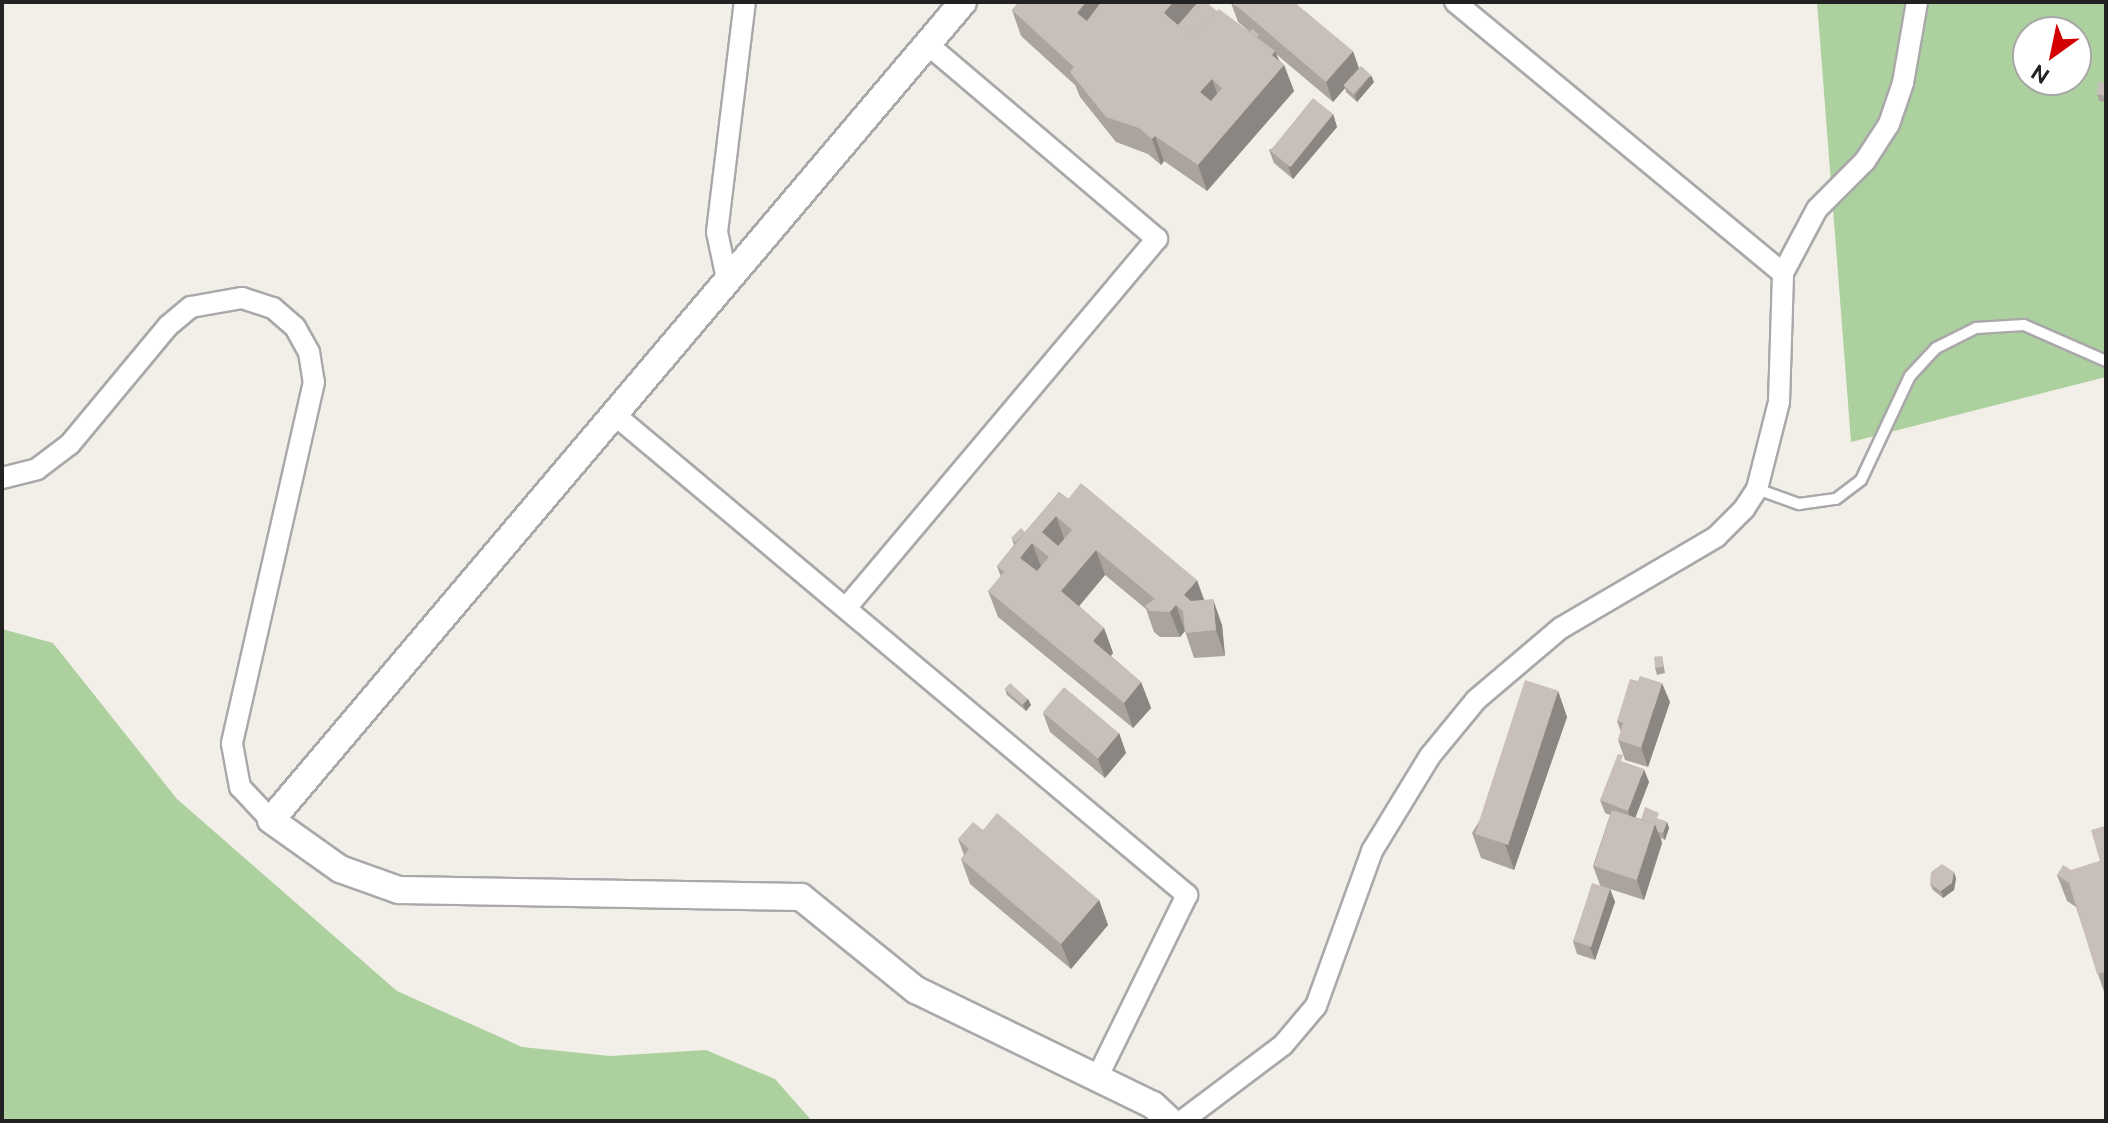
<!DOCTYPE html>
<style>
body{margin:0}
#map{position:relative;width:2108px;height:1123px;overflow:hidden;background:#f2efe9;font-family:Ubuntu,sans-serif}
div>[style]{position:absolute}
.forest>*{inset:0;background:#add19e}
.roads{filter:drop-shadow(2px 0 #a9a9a9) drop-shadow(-2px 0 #a9a9a9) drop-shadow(0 2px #a9a9a9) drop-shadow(0 -2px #a9a9a9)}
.service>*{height:10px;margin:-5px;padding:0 5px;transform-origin:5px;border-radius:5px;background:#fff}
.minor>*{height:20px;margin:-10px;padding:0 10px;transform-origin:10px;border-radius:10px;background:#fff}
.tertiary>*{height:26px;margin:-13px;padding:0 13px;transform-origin:13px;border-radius:13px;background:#fff}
.wall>*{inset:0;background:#aba49e}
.shaded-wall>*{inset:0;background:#8b8681}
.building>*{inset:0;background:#c7bfb8;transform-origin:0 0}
span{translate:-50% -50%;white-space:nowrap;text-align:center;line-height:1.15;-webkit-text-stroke:6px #fff;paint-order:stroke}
.frame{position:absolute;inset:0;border:4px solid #222;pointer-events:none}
.north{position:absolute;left:2012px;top:16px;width:80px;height:80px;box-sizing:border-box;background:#fff;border:2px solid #a7a7a7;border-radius:50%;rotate:213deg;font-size:22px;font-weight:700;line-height:32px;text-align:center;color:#222}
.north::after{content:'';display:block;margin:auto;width:28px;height:36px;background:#d40000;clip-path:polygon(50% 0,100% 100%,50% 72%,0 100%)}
</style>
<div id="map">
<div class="forest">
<div style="clip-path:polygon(evenodd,1817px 2px,2106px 2px,2106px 377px,1851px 442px,1817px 2px,2028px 32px,2076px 32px,2076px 80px,2028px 80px,2028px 32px)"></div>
<div style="clip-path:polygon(2px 629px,53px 643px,177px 799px,397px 991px,522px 1047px,610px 1056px,706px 1050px,775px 1079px,812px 1121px,2px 1121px)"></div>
</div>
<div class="roads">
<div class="service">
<div style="left:1757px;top:489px;width:45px;rotate:19.7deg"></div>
<div style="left:1799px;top:504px;width:37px;rotate:-8deg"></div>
<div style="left:1836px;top:499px;width:31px;rotate:-37deg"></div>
<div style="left:1861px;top:480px;width:115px;rotate:-64.8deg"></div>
<div style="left:1910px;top:376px;width:38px;rotate:-47deg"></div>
<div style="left:1936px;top:348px;width:45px;rotate:-26.6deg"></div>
<div style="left:1976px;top:328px;width:48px;rotate:-3.6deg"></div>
<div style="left:2024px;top:325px;width:90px;rotate:23.7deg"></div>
</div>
<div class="minor">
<div style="left:1455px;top:2px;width:425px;rotate:39.6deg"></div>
<div style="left:728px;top:284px;width:53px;rotate:-101.9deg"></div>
<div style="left:717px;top:232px;width:232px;rotate:-83.1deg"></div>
<div style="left:615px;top:415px;width:747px;rotate:40deg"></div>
<div style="left:1187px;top:895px;width:204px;rotate:116.2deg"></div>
<div style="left:2px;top:478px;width:36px;rotate:-14deg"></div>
<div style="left:37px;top:469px;width:41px;rotate:-37.1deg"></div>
<div style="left:70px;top:444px;width:153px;rotate:-50.3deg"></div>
<div style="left:168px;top:326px;width:30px;rotate:-40deg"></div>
<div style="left:191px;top:307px;width:52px;rotate:-10deg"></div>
<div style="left:242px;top:298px;width:33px;rotate:18deg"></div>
<div style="left:273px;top:308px;width:29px;rotate:41deg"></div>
<div style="left:295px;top:327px;width:29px;rotate:61deg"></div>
<div style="left:309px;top:352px;width:30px;rotate:81deg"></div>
<div style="left:314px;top:382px;width:371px;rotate:102.8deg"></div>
<div style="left:232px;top:744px;width:44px;rotate:79.5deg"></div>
<div style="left:240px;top:787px;width:45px;rotate:46.8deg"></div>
<div style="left:846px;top:608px;width:483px;rotate:-49.9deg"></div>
<div style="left:1157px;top:239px;width:300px;rotate:-139.7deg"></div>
<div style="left:1182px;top:1121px;width:126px;rotate:-37deg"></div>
<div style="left:1283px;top:1045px;width:51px;rotate:-49.8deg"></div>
<div style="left:1316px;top:1006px;width:165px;rotate:-70.1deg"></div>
<div style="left:1372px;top:851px;width:111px;rotate:-58.6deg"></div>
<div style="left:1430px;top:756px;width:72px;rotate:-50.6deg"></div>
<div style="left:1476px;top:700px;width:111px;rotate:-40.3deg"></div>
<div style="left:1561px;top:628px;width:180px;rotate:-30.4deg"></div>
<div style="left:1716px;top:537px;width:40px;rotate:-45deg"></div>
<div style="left:1744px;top:509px;width:24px;rotate:-57deg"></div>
<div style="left:1757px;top:489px;width:90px;rotate:-75.8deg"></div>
<div style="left:1779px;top:402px;width:129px;rotate:-88.2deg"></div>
<div style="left:1783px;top:273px;width:72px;rotate:-62deg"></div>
<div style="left:1817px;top:209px;width:68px;rotate:-45deg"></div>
<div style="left:1865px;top:161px;width:44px;rotate:-57deg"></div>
<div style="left:1889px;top:124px;width:43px;rotate:-71.1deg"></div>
<div style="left:1903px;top:83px;width:82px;rotate:-80.2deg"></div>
</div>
<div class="tertiary">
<div style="left:963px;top:2px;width:1071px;rotate:130.23deg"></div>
<div style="left:271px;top:820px;width:85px;rotate:35.4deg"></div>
<div style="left:340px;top:869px;width:63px;rotate:19.6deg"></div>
<div style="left:399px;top:890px;width:402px;rotate:1deg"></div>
<div style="left:801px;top:897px;width:148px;rotate:39deg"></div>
<div style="left:916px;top:990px;width:263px;rotate:25.9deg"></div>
<div style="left:1153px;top:1105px;width:23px;rotate:43deg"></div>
</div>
</div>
<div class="wall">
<div style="clip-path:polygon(1019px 2px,1195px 2px,1196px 4px,1217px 11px,1250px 32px,1238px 22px,1231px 3px,1359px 68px,1374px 82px,1357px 102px,1346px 92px,1345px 88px,1333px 102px,1276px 54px,1279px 60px,1284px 65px,1294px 91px,1207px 191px,1164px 161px,1161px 165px,1148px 154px,1116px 142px,1080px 97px,1075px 85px,1021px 36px,1012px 10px)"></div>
<div style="clip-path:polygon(2106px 83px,2106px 102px,2099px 101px,2097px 94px)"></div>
<div style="clip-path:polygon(1333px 114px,1337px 127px,1293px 179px,1274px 163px,1269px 150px)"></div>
<div style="clip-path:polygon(1059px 492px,1204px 600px,1222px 625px,1225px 656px,1194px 658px,1185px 631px,1180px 637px,1160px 637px,1154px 632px,1146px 609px,1105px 575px,1079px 606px,1104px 628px,1113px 653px,1111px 656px,1141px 682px,1151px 708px,1133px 728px,998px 617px,988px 591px,1001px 577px,997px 566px,1014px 545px,1012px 539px,1025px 532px)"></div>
<div style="clip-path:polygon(1662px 656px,1665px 673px,1657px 675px,1655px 668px)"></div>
<div style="clip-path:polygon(1005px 689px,1028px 699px,1031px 705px,1026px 711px,1007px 695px)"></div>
<div style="clip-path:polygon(1558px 691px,1567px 717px,1514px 870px,1481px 858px,1472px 833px)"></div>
<div style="clip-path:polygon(1670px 702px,1648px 767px,1625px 760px,1618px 740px,1621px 732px,1617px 721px)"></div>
<div style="clip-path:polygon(1043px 713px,1119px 733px,1126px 753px,1105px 778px,1050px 732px)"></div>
<div style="clip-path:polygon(1626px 763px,1649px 782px,1635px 817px,1641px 819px,1661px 820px,1667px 822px,1669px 828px,1665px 840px,1661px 838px,1662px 843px,1644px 900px,1610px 889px,1615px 902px,1595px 960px,1577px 954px,1573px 941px,1600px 885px,1593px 866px,1610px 815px,1605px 813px,1600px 800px)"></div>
<div style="clip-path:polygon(2106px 828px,2106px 998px,2076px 907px,2067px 901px,2057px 875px,2100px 861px)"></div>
<div style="clip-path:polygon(983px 830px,1099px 900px,1108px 925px,1071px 969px,970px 884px,961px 859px,964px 855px,958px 839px)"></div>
<div style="clip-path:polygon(1956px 878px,1954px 890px,1943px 898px,1933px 890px,1930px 884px)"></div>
</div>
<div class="shaded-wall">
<div style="clip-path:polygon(1086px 2px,1116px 2px,1086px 38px,1077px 13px)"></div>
<div style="clip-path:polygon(1173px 2px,1195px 2px,1197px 6px,1178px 32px,1164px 13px)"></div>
<div style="clip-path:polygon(1275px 51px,1282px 68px,1284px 65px,1294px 91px,1207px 191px,1198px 165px)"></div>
<div style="clip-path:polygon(1353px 51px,1360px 71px,1344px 86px,1345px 88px,1333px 102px,1326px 82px)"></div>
<div style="clip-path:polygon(1371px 75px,1374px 82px,1357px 102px,1355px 95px)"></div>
<div style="clip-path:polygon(1212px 79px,1221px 104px,1209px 117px,1200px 92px)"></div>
<div style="clip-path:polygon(1333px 114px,1337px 127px,1293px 179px,1288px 166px)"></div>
<div style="clip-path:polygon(1155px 136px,1164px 161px,1161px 165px,1152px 139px)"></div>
<div style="clip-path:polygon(1056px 516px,1065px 541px,1051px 558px,1042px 532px)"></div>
<div style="clip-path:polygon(1032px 543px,1042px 569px,1030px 583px,1020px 558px)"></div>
<div style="clip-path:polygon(1096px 550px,1105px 575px,1070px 617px,1061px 591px)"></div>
<div style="clip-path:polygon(1197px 580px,1206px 605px,1193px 620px,1184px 595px)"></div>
<div style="clip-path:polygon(1213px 599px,1222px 625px,1225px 656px,1216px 630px)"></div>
<div style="clip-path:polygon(1176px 605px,1185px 631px,1180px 637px,1170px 612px)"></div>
<div style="clip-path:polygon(1104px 628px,1113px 653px,1102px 667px,1093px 641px)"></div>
<div style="clip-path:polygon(1141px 682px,1151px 708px,1133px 728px,1124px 703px)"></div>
<div style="clip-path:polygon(1662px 683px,1670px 702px,1648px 767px,1641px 748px)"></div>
<div style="clip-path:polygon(1558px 691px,1567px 717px,1514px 870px,1505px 844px)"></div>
<div style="clip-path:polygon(1028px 699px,1031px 705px,1026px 711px,1023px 704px)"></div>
<div style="clip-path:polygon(1119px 733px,1126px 753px,1105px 778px,1098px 759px)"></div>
<div style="clip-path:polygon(1644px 769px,1649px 782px,1633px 824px,1628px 811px)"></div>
<div style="clip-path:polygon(1667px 822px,1669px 828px,1665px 840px,1663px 833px)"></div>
<div style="clip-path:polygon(1655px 824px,1662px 843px,1644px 900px,1637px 880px)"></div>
<div style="clip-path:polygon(1954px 872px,1956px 878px,1954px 890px,1943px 898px,1941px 891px)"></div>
<div style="clip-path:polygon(1610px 889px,1615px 902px,1595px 960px,1590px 947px)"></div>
<div style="clip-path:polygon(1099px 900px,1108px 925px,1071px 969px,1061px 944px)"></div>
</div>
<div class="building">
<div style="clip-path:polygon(evenodd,1019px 2px,1086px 2px,1077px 13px,1087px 21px,1101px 2px,1173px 2px,1164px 13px,1192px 37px,1219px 9px,1275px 51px,1272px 55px,1284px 65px,1198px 165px,1155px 136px,1152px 139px,1139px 128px,1106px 117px,1070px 72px,1074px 67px,1012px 10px,1019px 2px,1212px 79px,1222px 88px,1211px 101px,1200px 92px,1212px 79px)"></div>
<div style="clip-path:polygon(1198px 2px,1206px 2px,1217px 11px,1192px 37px,1178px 25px)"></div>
<div style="clip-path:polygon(1232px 2px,1294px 2px,1353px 51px,1326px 82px)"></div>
<div style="clip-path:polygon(1252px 29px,1259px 35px,1257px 37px,1250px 32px)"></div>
<div style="left:1361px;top:66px;width:13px;height:26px;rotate:42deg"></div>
<div style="clip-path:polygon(2098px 82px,2106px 83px,2106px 96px,2097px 94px)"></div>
<div style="left:1313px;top:98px;width:26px;height:68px;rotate:39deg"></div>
<div style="clip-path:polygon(evenodd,1081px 483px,1197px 580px,1184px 595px,1191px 601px,1213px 599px,1216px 630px,1185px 633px,1183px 611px,1176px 605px,1170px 612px,1150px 611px,1145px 606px,1155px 599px,1096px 550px,1061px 591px,1104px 628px,1093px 641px,1141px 682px,1124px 703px,988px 591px,1004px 572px,997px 566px,1059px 492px,1068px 499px,1081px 483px,1056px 516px,1072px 530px,1058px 546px,1042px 532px,1056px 516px,1081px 483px,1032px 543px,1049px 557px,1037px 571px,1020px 558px,1032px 543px)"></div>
<div style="left:1021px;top:528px;width:6px;height:14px;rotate:45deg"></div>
<div style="left:1662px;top:656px;width:11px;height:8px;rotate:85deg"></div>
<div style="clip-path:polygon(1640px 676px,1662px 683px,1641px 748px,1618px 740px,1623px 723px,1617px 721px,1630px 679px,1638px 681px)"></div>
<div style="left:1525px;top:680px;width:35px;height:162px;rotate:18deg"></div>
<div style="left:1010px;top:683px;width:24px;height:8px;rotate:42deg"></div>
<div style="left:1064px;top:687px;width:72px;height:33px;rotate:40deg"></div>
<div style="clip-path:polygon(1618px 754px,1623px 755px,1621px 761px,1644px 769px,1628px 811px,1600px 800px)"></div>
<div style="clip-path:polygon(1645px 807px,1659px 813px,1657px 818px,1667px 822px,1663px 833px,1658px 832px,1655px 824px,1641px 819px)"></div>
<div style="left:1612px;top:810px;width:45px;height:59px;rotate:18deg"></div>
<div style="clip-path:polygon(997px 813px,1099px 900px,1061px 944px,961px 859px,969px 849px,958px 839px,973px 822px,983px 830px)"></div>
<div style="clip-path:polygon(2105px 826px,2106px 972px,2097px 974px,2069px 883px,2057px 875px,2063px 865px,2071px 870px,2100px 861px,2091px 830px)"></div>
<div style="clip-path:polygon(1942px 864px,1954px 872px,1952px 883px,1941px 891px,1930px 884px,1931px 872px)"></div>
<div style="left:1592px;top:883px;width:19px;height:61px;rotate:18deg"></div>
</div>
<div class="frame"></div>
<div class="north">N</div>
</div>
